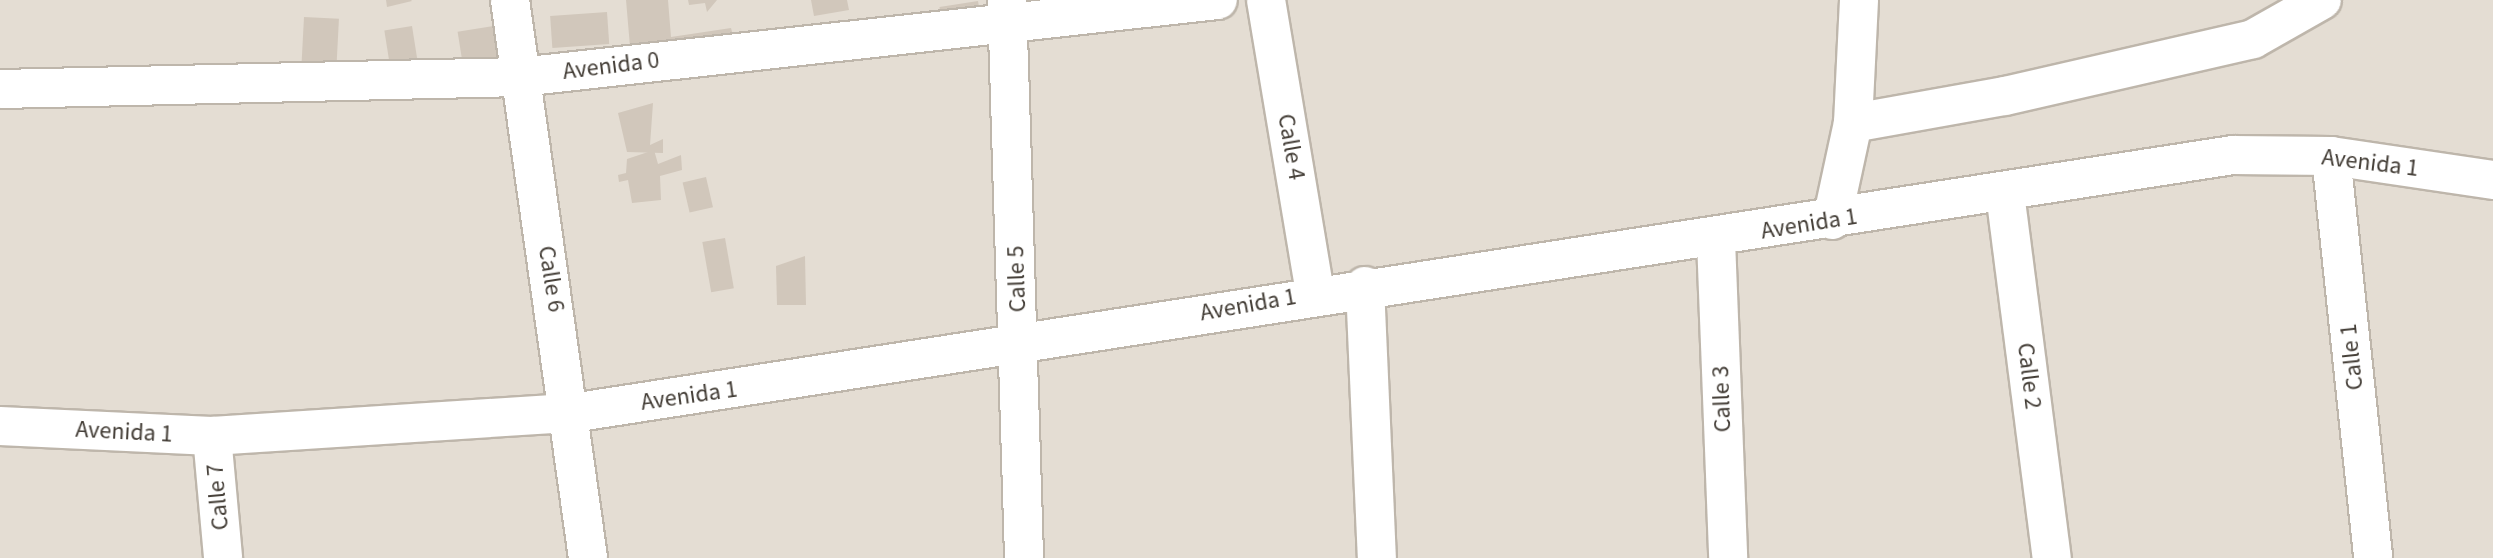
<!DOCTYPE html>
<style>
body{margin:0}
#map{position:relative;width:2493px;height:558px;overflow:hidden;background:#f0ece4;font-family:"Source Sans 3",sans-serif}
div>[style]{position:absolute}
.residential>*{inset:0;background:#e4ddd3;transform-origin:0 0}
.building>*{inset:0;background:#d1c7bb;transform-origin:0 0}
.roads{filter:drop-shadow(2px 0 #beb6ab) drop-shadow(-2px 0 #beb6ab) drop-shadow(0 2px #beb6ab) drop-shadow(0 -2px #beb6ab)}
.minor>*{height:38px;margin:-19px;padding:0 19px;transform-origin:19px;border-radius:19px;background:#fff}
span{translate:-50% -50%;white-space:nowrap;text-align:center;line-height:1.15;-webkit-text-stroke:7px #fff;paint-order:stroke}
.street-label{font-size:24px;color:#423c35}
</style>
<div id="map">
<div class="residential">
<div style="left:0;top:0;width:2493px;height:558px"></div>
</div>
<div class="building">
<div style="clip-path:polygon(386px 0,411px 0,412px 1px,387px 7px)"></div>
<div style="clip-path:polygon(626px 0,668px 0,671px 37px,731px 28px,736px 47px,631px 58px)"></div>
<div style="clip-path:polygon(688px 0,717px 0,707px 12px,705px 3px,689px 5px)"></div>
<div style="clip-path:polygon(811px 0,847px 0,849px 10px,814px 16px)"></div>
<div style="left:978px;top:1px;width:12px;height:39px;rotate:81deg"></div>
<div style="left:607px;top:12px;width:32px;height:57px;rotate:86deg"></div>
<div style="left:304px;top:17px;width:35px;height:46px;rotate:3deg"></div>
<div style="left:506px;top:24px;width:31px;height:49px;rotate:81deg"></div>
<div style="left:412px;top:26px;width:43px;height:28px;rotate:81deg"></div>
<div style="clip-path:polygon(653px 103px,650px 145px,663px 139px,663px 153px,627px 152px,618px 113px)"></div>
<div style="clip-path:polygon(654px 150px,658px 164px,681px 155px,682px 170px,660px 176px,661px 200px,632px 203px,628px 180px,619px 182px,618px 175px,626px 173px,627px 159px)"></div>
<div style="left:706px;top:177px;width:31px;height:24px;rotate:77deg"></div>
<div style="left:725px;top:238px;width:51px;height:23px;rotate:80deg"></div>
<div style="clip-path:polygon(805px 256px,806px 305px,777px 305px,776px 266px)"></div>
</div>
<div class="roads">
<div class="minor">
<div style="left:510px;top:0;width:563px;rotate:82.04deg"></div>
<div style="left:1007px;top:0;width:558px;rotate:88.25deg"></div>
<div style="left:1266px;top:0;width:297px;rotate:80.5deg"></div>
<div style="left:0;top:89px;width:520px;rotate:-1.32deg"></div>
<div style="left:520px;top:77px;width:702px;rotate:-6.3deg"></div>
<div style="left:1853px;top:123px;width:154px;rotate:-10.1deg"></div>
<div style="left:2005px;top:96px;width:254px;rotate:-12.9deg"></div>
<div style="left:2253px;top:39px;width:79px;rotate:-29.5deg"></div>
<div style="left:2331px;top:156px;width:404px;rotate:84deg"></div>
<div style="left:2005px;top:193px;width:368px;rotate:82.7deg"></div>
<div style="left:1832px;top:220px;width:99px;rotate:-77.8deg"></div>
<div style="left:1853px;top:123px;width:123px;rotate:-87.2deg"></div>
<div style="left:1716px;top:240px;width:318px;rotate:87.8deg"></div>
<div style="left:1365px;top:286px;width:272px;rotate:87.5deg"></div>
<div style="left:0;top:426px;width:212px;rotate:2.7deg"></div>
<div style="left:212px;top:436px;width:361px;rotate:-3.7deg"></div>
<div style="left:572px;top:413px;width:1681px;rotate:-8.83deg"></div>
<div style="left:2233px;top:155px;width:98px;rotate:0.6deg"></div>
<div style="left:2331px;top:156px;width:164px;rotate:8.4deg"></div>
<div style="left:212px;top:436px;width:122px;rotate:84.8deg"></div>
</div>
</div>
<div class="street-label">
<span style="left:611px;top:66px;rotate:-7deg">Avenida 0</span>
<span style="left:1291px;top:147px;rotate:80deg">Calle 4</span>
<span style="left:2370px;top:163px;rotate:7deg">Avenida 1</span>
<span style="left:1809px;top:224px;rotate:-9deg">Avenida 1</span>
<span style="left:551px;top:279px;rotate:81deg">Calle 6</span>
<span style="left:1017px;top:279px;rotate:-92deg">Calle 5</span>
<span style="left:1248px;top:305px;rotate:-10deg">Avenida 1</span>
<span style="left:2352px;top:357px;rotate:-96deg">Calle 1</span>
<span style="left:2029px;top:376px;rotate:83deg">Calle 2</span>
<span style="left:689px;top:396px;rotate:-8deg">Avenida 1</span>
<span style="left:1722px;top:399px;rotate:-92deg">Calle 3</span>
<span style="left:124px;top:432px;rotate:3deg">Avenida 1</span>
<span style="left:218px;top:497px;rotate:-95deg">Calle 7</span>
</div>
</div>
